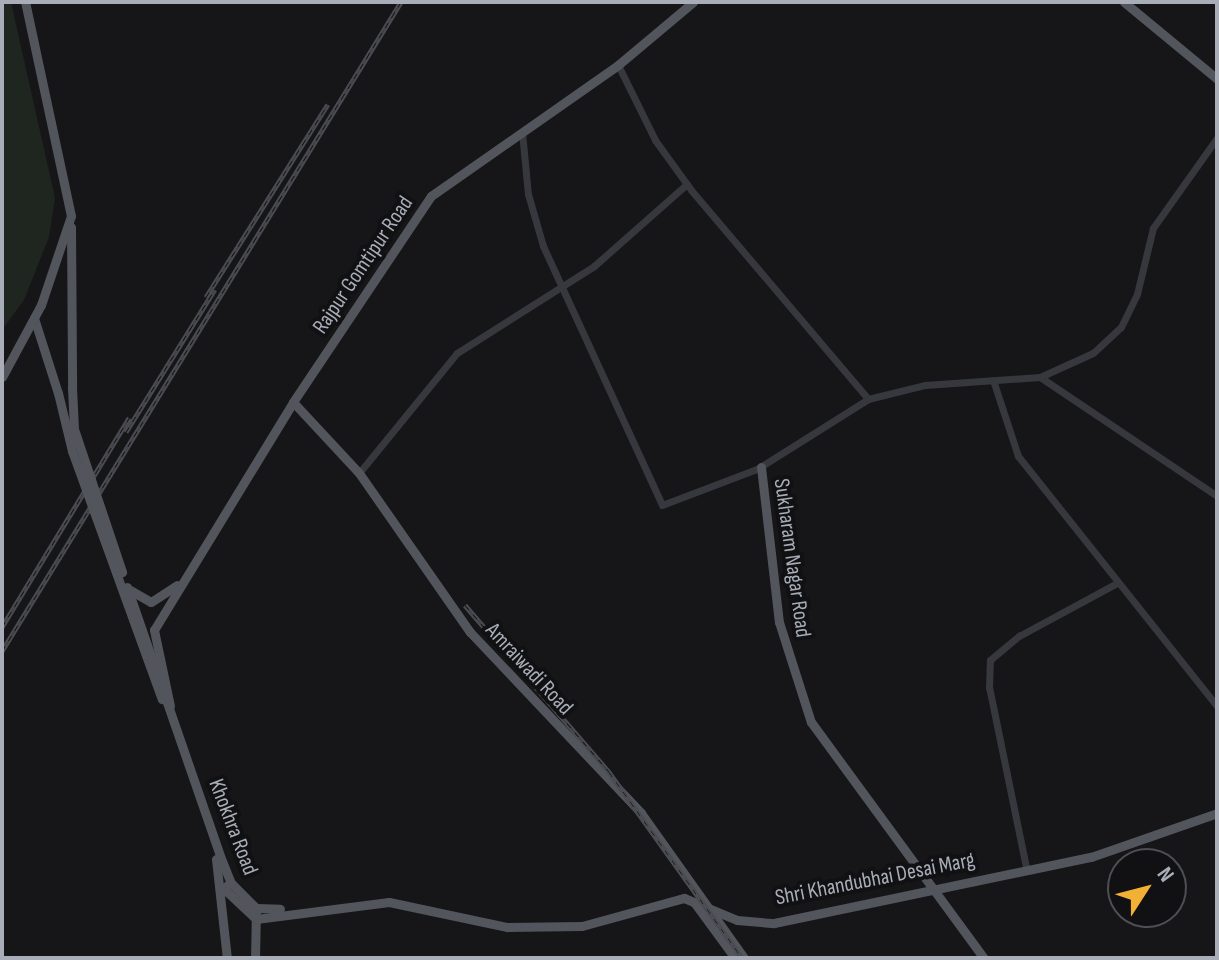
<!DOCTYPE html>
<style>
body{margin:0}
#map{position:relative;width:1219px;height:960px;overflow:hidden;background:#161618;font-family:"Sofia Sans Condensed",sans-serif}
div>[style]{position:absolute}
.green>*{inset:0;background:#1e261f}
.minor>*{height:7px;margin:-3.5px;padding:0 3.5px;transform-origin:3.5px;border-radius:3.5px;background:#37383d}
.major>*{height:9px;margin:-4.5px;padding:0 4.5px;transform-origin:4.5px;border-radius:4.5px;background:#53555c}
.rail>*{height:5px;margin-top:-2.5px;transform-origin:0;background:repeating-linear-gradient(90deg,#111113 0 6px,#4a4c52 0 12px);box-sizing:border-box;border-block:2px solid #4a4c52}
.major-bridge>*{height:9px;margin:-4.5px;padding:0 4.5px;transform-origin:4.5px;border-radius:4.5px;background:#53555c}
span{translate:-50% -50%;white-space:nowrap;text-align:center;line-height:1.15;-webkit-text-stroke:8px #111113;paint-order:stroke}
.street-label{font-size:22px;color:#a8adb8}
.frame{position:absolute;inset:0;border:4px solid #a8adb8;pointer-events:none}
.north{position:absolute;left:1107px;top:848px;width:80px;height:80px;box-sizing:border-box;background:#111113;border:2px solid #4d4f55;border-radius:50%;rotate:54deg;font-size:22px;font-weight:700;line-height:32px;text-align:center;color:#a8adb8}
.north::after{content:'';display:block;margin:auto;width:28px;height:36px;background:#f2b134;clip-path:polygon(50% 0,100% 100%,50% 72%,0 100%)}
</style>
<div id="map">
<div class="green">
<div style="clip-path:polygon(2px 2px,11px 2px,55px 198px,49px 237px,24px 300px,2px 330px)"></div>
</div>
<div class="minor">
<div style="left:618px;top:65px;width:84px;rotate:63.7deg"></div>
<div style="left:655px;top:140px;width:62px;rotate:54.2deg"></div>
<div style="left:691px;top:190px;width:274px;rotate:49.7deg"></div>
<div style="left:522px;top:132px;width:62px;rotate:84.5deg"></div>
<div style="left:528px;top:194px;width:54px;rotate:73.9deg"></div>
<div style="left:543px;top:246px;width:285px;rotate:65.3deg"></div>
<div style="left:662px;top:505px;width:102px;rotate:-20.8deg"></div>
<div style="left:757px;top:469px;width:131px;rotate:-32.2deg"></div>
<div style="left:868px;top:399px;width:59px;rotate:-13.8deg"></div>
<div style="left:925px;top:385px;width:115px;rotate:-4deg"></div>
<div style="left:1040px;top:377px;width:213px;rotate:33.9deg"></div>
<div style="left:1040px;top:377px;width:58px;rotate:-24.4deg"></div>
<div style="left:1093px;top:353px;width:38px;rotate:-43deg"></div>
<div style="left:1121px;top:327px;width:37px;rotate:-64deg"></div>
<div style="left:1137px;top:294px;width:68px;rotate:-76.4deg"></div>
<div style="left:1153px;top:228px;width:110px;rotate:-54.6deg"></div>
<div style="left:994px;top:383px;width:77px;rotate:71.8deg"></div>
<div style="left:1018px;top:456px;width:320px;rotate:51.5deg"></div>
<div style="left:359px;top:473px;width:155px;rotate:-50.8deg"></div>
<div style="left:457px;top:353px;width:162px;rotate:-32.4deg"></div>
<div style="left:594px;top:266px;width:124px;rotate:-41.4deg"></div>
<div style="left:1026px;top:867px;width:184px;rotate:-101.6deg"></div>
<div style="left:989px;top:687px;width:27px;rotate:-88deg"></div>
<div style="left:990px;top:660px;width:38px;rotate:-40deg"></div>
<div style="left:1019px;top:636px;width:109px;rotate:-28.4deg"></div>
</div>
<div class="major">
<div style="left:1124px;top:2px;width:121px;rotate:39.6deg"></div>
<div style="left:71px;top:227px;width:161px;rotate:89.6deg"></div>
<div style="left:34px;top:318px;width:79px;rotate:72.3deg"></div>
<div style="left:2px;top:377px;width:82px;rotate:-61.6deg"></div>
<div style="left:41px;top:305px;width:94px;rotate:-71.4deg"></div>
<div style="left:71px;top:216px;width:219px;rotate:-102.1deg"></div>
<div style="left:293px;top:402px;width:97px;rotate:47.1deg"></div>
<div style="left:359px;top:473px;width:194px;rotate:55.1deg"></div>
<div style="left:470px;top:632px;width:249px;rotate:46.6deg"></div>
<div style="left:641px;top:813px;width:178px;rotate:54.6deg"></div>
<div style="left:761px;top:467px;width:156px;rotate:83.4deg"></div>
<div style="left:779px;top:622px;width:105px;rotate:72.3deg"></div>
<div style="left:811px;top:722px;width:293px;rotate:53.8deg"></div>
<div style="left:127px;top:587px;width:290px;rotate:70.9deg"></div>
<div style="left:222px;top:861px;width:24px;rotate:68deg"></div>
<div style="left:231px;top:883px;width:35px;rotate:45deg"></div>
<div style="left:256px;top:908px;width:50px;rotate:91.1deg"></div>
<div style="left:130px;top:590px;width:24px;rotate:30deg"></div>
<div style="left:151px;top:602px;width:31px;rotate:-33deg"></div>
<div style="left:170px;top:706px;width:78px;rotate:-101.9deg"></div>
<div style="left:154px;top:630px;width:267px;rotate:-58.6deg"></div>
<div style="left:293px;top:402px;width:248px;rotate:-56.2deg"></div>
<div style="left:431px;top:196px;width:228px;rotate:-35deg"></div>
<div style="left:618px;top:65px;width:98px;rotate:-40deg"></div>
<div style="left:216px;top:859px;width:100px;rotate:83.7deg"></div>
<div style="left:231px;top:883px;width:9px;rotate:148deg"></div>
<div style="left:223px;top:888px;width:45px;rotate:43.2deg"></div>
<div style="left:256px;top:919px;width:134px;rotate:-7.3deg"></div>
<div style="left:389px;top:902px;width:121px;rotate:12deg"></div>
<div style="left:507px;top:927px;width:75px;rotate:-0.8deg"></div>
<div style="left:582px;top:926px;width:106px;rotate:-15.4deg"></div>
<div style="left:684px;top:898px;width:57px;rotate:22.5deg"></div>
<div style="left:737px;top:920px;width:37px;rotate:5deg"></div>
<div style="left:774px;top:923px;width:324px;rotate:-11.8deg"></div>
<div style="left:1091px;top:857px;width:133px;rotate:-19.2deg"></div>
<div style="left:694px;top:902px;width:69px;rotate:53.8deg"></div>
<div style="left:256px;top:908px;width:24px;rotate:2deg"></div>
</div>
<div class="rail">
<div style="left:206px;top:297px;width:228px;rotate:-57.7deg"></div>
<div style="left:126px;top:432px;width:168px;rotate:-58.1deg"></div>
<div style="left:465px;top:605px;width:221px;rotate:49.2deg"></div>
<div style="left:609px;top:772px;width:229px;rotate:54.4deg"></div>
<div style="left:2px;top:627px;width:245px;rotate:-58.7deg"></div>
<div style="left:2px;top:651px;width:762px;rotate:-58.42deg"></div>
</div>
<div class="major-bridge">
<div style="left:72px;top:388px;width:41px;rotate:87.2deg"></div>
<div style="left:74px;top:429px;width:151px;rotate:71.4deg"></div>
<div style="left:58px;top:393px;width:60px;rotate:76.4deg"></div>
<div style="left:72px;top:451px;width:264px;rotate:70.1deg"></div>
</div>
<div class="street-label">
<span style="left:363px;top:265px;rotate:-56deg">Rajpur Gomtipur Road</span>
<span style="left:792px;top:558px;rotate:82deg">Sukharam Nagar Road</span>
<span style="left:529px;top:669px;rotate:47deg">Amraiwadi Road</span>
<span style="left:233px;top:827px;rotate:69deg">Khokhra Road</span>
<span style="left:875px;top:879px;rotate:-11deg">Shri Khandubhai Desai Marg</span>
</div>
<div class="frame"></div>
<div class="north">N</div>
</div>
